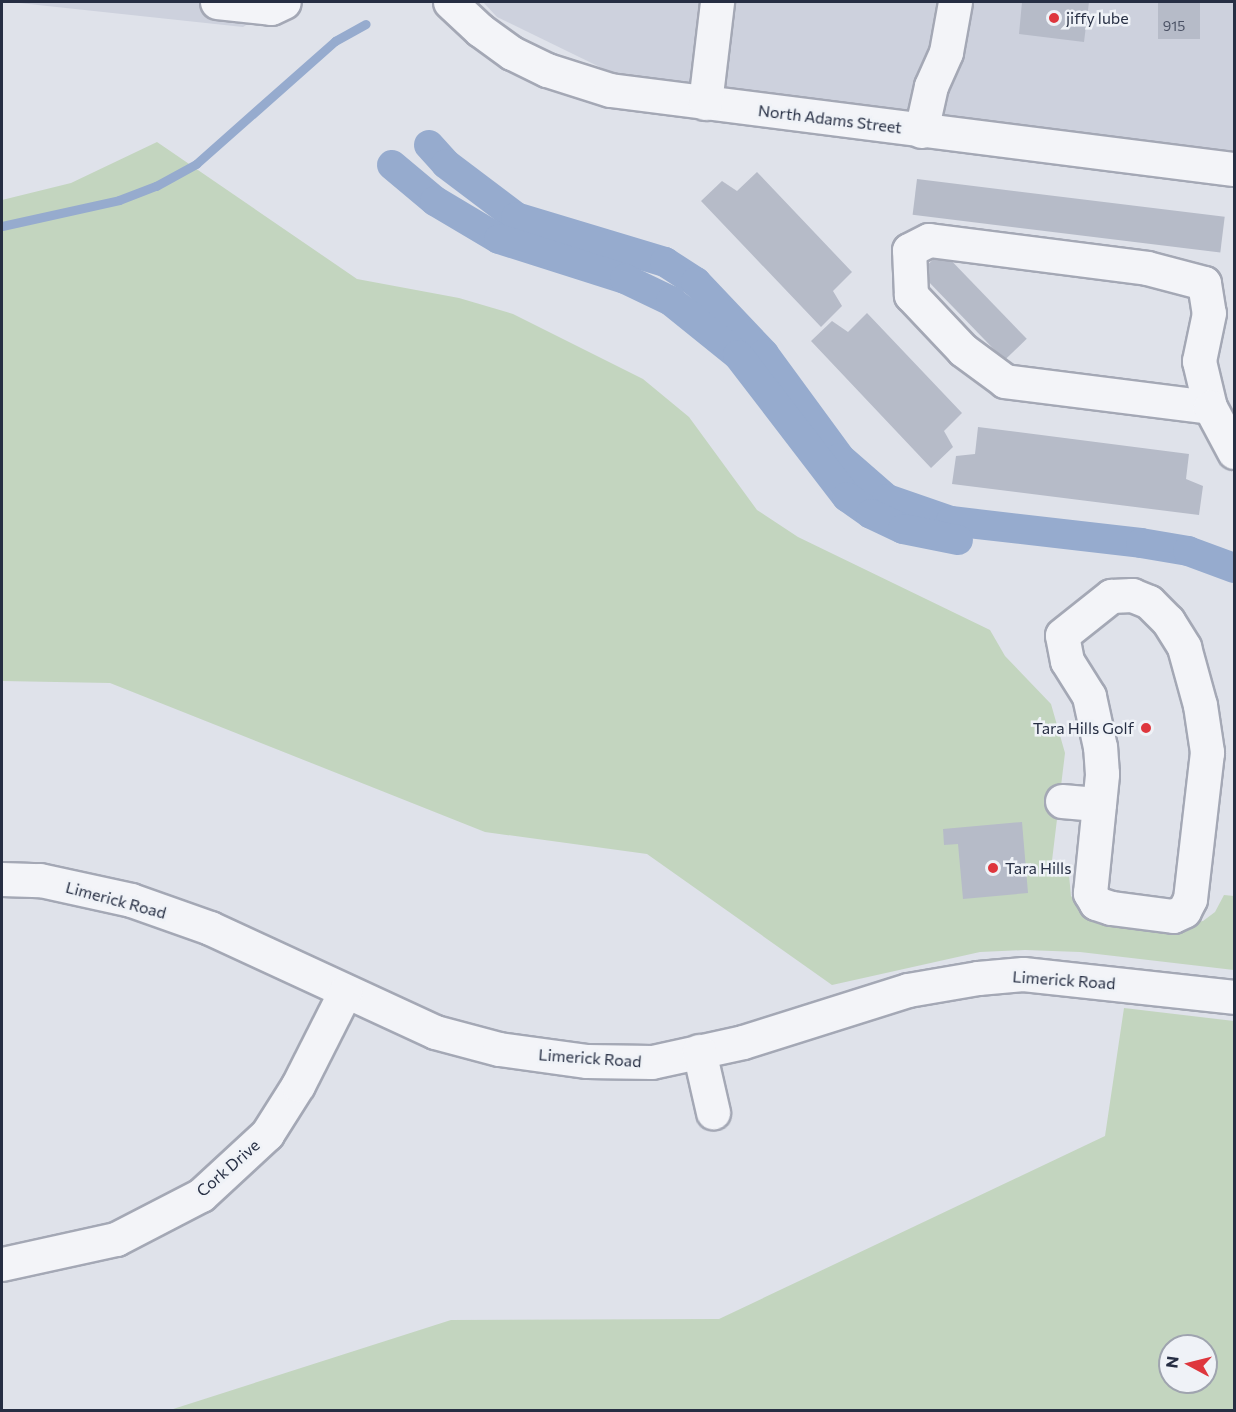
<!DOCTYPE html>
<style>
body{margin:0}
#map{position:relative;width:1236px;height:1412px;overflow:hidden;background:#dfe2ea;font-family:Commissioner,sans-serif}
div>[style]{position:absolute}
.built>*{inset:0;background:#cdd1dd}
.green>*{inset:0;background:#c3d5bf}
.stream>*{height:9px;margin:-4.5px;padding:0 4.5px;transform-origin:4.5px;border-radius:4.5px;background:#96abce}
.canal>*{height:30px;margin:-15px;padding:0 15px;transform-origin:15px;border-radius:15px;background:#96abce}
.building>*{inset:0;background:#b6bbc8;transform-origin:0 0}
.roads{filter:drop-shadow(2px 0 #a4a8b5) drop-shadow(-2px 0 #a4a8b5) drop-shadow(0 2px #a4a8b5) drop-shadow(0 -2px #a4a8b5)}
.minor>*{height:33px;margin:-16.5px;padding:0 16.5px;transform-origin:16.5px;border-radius:16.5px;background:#f3f4f8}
.dots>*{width:16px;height:16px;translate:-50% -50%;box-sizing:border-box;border:3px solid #eff2f7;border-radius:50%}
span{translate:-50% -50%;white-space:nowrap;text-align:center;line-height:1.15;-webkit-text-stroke:5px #eff2f7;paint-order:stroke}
.number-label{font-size:14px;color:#4a5164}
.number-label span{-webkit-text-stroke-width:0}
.poi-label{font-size:16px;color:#262e43}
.left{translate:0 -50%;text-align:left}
.right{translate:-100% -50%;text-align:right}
.street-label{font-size:16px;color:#262e43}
.frame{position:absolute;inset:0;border:3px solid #262e43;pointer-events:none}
.north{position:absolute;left:1158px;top:1334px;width:60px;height:60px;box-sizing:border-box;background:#eff2f7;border:2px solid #9fa4af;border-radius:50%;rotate:277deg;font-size:16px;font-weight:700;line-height:24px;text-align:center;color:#262e43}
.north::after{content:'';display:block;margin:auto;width:21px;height:27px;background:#de363d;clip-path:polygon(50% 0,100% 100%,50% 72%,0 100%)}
</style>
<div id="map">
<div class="built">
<div style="clip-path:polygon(10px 2px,283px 2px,243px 27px)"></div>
<div style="clip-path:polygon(483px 2px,1234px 2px,1234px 151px,612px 73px,497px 17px)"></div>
</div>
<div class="green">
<div style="clip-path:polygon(157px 142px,357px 279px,459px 298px,513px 314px,643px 379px,689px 417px,757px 510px,798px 537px,990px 630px,1005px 656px,1051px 704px,1065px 753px,1051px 869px,1069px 875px,1071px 896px,1085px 912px,1100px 924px,1122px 927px,1152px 928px,1203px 921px,1215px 912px,1224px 895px,1234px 896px,1234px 970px,1080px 952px,1025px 950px,980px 952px,832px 985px,647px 854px,485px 832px,110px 683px,2px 681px,2px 200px,71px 183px)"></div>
<div style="clip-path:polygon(evenodd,1124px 1008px,1234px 1021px,1234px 1410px,170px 1410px,451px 1320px,719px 1319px,1105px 1136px,1124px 1008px,1170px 1346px,1206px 1346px,1206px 1382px,1170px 1382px,1170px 1346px)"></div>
</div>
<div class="stream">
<div style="left:2px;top:226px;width:120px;rotate:-12.5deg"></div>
<div style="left:119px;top:200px;width:40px;rotate:-21deg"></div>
<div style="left:156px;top:186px;width:46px;rotate:-28.8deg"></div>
<div style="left:196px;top:164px;width:186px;rotate:-41.5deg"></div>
<div style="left:335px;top:41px;width:35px;rotate:-29deg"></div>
</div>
<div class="canal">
<div style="left:429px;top:145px;width:25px;rotate:48deg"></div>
<div style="left:446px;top:164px;width:88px;rotate:37.1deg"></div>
<div style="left:516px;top:217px;width:156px;rotate:16.8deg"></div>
<div style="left:665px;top:262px;width:37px;rotate:33deg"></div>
<div style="left:696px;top:282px;width:99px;rotate:46.6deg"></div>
<div style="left:764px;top:354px;width:129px;rotate:53.8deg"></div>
<div style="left:840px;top:458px;width:62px;rotate:41.1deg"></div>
<div style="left:887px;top:499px;width:68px;rotate:19deg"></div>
<div style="left:951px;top:521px;width:191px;rotate:6.6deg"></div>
<div style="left:1141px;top:543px;width:48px;rotate:9.7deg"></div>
<div style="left:1188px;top:551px;width:49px;rotate:20.3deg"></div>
<div style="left:392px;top:165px;width:56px;rotate:39.9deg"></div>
<div style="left:435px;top:201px;width:74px;rotate:30.7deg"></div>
<div style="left:499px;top:239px;width:132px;rotate:17.6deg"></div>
<div style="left:625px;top:279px;width:51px;rotate:25.6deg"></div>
<div style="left:671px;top:301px;width:86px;rotate:38.9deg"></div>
<div style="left:738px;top:355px;width:179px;rotate:52.5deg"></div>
<div style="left:847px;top:497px;width:29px;rotate:35deg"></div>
<div style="left:871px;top:514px;width:35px;rotate:25deg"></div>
<div style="left:903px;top:529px;width:56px;rotate:11.3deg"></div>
</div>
<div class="building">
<div style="clip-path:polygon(1022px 2px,1089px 2px,1084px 42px,1019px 34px)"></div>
<div style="left:1158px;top:2px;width:42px;height:37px"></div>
<div style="clip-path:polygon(757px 172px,852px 272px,833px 291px,842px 306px,821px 327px,701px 201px,722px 181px,737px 191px)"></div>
<div style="left:917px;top:179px;width:310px;height:36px;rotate:7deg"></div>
<div style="left:942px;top:251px;width:122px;height:31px;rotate:46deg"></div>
<div style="clip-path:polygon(867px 313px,962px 413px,944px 431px,953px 447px,931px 468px,811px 341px,832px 321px,848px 332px)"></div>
<div style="clip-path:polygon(978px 427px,1189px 454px,1186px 479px,1203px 486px,1199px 515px,952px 484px,956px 456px,975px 454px)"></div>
<div style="clip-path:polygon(1022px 822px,1028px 893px,963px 899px,958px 844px,944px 845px,943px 829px)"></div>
</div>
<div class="roads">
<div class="minor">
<div style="left:217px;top:2px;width:54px;rotate:6.3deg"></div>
<div style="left:271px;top:8px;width:14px;rotate:-25deg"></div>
<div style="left:450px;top:2px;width:41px;rotate:43deg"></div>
<div style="left:480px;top:30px;width:39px;rotate:36deg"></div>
<div style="left:512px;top:53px;width:39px;rotate:26deg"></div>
<div style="left:547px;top:70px;width:66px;rotate:17.6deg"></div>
<div style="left:610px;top:90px;width:629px;rotate:7.22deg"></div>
<div style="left:705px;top:103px;width:102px;rotate:-83.2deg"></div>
<div style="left:921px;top:131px;width:46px;rotate:-77.5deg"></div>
<div style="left:931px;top:86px;width:37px;rotate:-66deg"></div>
<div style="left:946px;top:52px;width:51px;rotate:-79.8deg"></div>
<div style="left:929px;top:240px;width:220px;rotate:7.3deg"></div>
<div style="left:1147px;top:268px;width:59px;rotate:14.7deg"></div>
<div style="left:1204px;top:283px;width:30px;rotate:81deg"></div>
<div style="left:1209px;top:313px;width:49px;rotate:101.8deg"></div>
<div style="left:1199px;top:361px;width:47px;rotate:76.6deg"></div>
<div style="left:1210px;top:407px;width:207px;rotate:-172.8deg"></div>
<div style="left:1005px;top:381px;width:52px;rotate:-143.6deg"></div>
<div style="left:963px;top:350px;width:76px;rotate:-133.4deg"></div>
<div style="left:911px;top:295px;width:45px;rotate:-92.5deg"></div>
<div style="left:909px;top:250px;width:22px;rotate:-27deg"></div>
<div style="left:1210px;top:407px;width:51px;rotate:61.9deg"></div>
<div style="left:1132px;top:595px;width:18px;rotate:22deg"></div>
<div style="left:1149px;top:602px;width:27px;rotate:45deg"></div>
<div style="left:1168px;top:621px;width:31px;rotate:58deg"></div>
<div style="left:1184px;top:647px;width:60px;rotate:74.6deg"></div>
<div style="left:1200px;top:705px;width:48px;rotate:81.5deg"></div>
<div style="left:1207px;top:752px;width:148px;rotate:96.6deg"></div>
<div style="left:1190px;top:899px;width:13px;rotate:117deg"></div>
<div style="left:1184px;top:911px;width:12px;rotate:156deg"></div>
<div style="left:1173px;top:916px;width:63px;rotate:-172.6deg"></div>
<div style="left:1111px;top:908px;width:16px;rotate:-162deg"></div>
<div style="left:1096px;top:903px;width:12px;rotate:-121deg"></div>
<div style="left:1090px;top:893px;width:120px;rotate:-84.2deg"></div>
<div style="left:1102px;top:774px;width:27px;rotate:-94deg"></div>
<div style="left:1100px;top:747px;width:52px;rotate:-102.2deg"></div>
<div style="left:1089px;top:696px;width:41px;rotate:-122.2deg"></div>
<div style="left:1067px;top:661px;width:26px;rotate:-101deg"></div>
<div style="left:1062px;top:635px;width:63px;rotate:-38.5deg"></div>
<div style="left:1111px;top:596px;width:21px;rotate:-3deg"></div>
<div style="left:1062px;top:801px;width:37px;rotate:5deg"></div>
<div style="left:2px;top:879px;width:38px;rotate:2deg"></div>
<div style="left:40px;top:880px;width:93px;rotate:12.4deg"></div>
<div style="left:131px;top:900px;width:84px;rotate:19.5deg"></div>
<div style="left:210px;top:928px;width:248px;rotate:24.8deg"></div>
<div style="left:435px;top:1032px;width:66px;rotate:14.9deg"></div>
<div style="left:499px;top:1049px;width:89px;rotate:7.8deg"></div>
<div style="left:587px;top:1061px;width:65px;rotate:0.9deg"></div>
<div style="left:652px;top:1062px;width:93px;rotate:-12.4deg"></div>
<div style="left:743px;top:1042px;width:173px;rotate:-17.5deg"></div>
<div style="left:908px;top:990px;width:71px;rotate:-9.7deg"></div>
<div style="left:978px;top:978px;width:45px;rotate:-5.1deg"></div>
<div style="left:1023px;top:974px;width:212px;rotate:6.2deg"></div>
<div style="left:699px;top:1051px;width:63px;rotate:77.1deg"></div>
<div style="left:2px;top:1264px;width:117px;rotate:-12.4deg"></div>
<div style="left:116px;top:1239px;width:96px;rotate:-27.4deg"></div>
<div style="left:201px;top:1195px;width:90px;rotate:-42.7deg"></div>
<div style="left:267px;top:1134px;width:58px;rotate:-57.7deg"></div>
<div style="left:298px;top:1085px;width:104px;rotate:-63.2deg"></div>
</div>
</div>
<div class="dots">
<div style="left:1054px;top:18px;background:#de363d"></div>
<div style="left:1146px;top:728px;background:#de363d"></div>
<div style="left:993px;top:868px;background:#de363d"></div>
</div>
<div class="number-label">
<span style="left:1174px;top:26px">915</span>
</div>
<div class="poi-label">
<span class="left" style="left:1066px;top:18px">jiffy lube</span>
<span class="right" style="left:1134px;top:728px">Tara Hills Golf</span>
<span class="left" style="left:1005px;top:868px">Tara Hills</span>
</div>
<div class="street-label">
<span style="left:830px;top:119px;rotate:7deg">North Adams Street</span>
<span style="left:116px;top:900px;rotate:15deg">Limerick Road</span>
<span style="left:1064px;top:980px;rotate:4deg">Limerick Road</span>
<span style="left:590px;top:1058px;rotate:4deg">Limerick Road</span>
<span style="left:228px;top:1168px;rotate:-41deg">Cork Drive</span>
</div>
<div class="frame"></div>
<div class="north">N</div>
</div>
